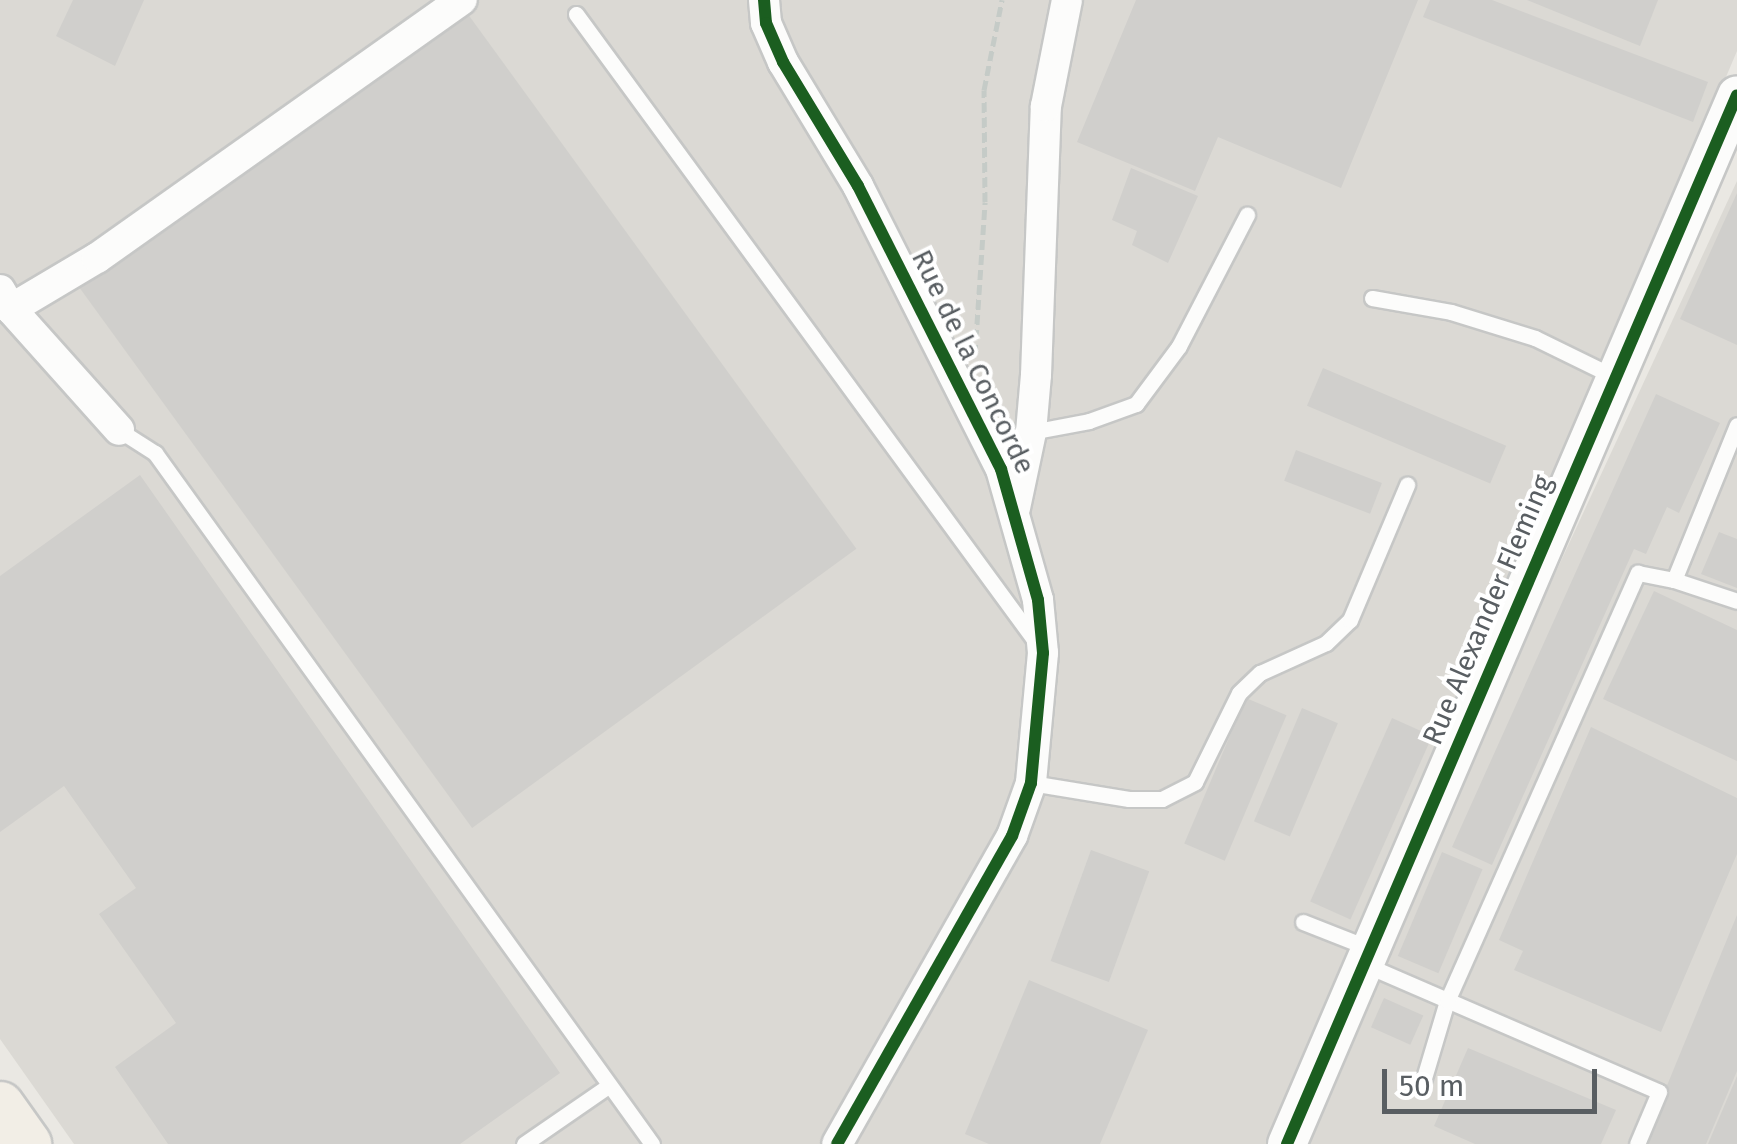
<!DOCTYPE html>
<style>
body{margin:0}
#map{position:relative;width:1737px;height:1144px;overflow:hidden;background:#eae8e3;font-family:"Fira Sans",sans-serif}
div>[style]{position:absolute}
.industrial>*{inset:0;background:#dbd9d4}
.building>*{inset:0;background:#d0cfcc;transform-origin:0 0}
.path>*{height:5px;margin-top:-2.5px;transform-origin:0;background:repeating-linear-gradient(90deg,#c5cbc7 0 10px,transparent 0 15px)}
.roads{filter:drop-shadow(2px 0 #c6c7c6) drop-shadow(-2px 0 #c6c7c6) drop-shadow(0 2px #c6c7c6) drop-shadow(0 -2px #c6c7c6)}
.service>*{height:15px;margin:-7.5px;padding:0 7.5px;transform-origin:7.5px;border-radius:7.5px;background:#fcfcfb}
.minor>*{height:30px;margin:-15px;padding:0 15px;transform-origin:15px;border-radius:15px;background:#fcfcfb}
.tertiary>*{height:38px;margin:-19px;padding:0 19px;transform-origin:19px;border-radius:19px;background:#fcfcfb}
.primary>*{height:48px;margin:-24px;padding:0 24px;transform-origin:24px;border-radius:24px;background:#f2eee6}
.cycleway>*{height:12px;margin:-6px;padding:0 6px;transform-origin:6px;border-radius:6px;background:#1b5e20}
span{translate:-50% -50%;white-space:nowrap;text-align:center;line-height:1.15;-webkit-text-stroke:8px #fff;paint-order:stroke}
.street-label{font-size:28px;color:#595e62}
.scale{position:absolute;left:1382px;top:1069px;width:215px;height:45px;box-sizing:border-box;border:5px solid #595e62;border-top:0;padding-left:12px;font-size:30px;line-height:35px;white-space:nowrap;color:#595e62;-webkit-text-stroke:8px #fff;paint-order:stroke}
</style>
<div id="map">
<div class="industrial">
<div style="clip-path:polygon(0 0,1737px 0,1737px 51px,1274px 1144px,74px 1144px,0 1039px)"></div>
<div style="clip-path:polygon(1737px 181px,1737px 1144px,1291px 1144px,1307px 1109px)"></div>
</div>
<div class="building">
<div style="clip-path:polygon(73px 0,144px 0,115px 66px,56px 36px)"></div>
<div style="clip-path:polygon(1136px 0,1418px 0,1341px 188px,1218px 137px,1195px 191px,1077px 142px)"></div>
<div style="clip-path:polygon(1430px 0,1492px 0,1708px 82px,1693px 122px,1423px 17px)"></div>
<div style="clip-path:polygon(1527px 0,1658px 0,1640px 46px)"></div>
<div style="left:462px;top:6px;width:671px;height:475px;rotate:54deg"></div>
<div style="clip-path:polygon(1131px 168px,1198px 196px,1168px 263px,1132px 245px,1137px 231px,1112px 220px)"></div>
<div style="clip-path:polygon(1737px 193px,1737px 345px,1680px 319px)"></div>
<div style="left:1323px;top:368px;width:199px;height:41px;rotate:23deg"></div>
<div style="clip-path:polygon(1656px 394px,1720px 423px,1679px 513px,1667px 507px,1646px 554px,1634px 549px,1492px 865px,1452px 847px)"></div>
<div style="left:1296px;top:450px;width:92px;height:33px;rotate:21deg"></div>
<div style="clip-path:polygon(140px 475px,560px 1073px,460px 1144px,168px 1144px,115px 1067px,176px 1023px,99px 914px,136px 888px,64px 786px,0 832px,0 576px)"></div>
<div style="clip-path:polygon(1719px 532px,1737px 539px,1737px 588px,1701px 574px)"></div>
<div style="clip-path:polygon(1654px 591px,1737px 630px,1737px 761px,1603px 699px)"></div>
<div style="left:1246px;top:698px;width:44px;height:158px;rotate:23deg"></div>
<div style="left:1302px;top:708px;width:39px;height:123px;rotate:23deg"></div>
<div style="left:1392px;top:718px;width:44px;height:201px;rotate:24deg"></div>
<div style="clip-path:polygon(1591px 727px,1737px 798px,1737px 854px,1661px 1032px,1514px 970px,1523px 951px,1499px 940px)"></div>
<div style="left:1091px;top:850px;width:62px;height:118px;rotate:20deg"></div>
<div style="left:1442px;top:852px;width:44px;height:113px;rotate:23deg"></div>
<div style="clip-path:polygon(1737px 915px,1737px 1071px,1706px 1144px,1643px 1144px)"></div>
<div style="clip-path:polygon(1029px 980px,1148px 1030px,1100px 1144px,989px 1144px,965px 1134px)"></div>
<div style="left:1384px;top:998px;width:43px;height:32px;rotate:24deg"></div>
<div style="clip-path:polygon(1468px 1048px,1616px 1110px,1601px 1144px,1475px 1144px,1434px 1126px)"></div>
<div style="clip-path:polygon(1737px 1076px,1737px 1144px,1708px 1144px)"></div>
</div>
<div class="path">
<div style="left:975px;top:354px;width:152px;rotate:-86.2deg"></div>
<div style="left:985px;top:202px;width:112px;rotate:-90.5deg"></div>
<div style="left:984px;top:90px;width:92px;rotate:-78.7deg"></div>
</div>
<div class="roads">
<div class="service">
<div style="left:576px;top:14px;width:777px;rotate:53.79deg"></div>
<div style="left:1372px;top:298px;width:80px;rotate:10deg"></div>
<div style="left:1451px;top:312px;width:88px;rotate:17.2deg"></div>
<div style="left:1535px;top:338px;width:87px;rotate:26deg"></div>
<div style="left:119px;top:430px;width:43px;rotate:32.6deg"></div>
<div style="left:155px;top:453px;width:851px;rotate:54.27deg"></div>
<div style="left:1031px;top:432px;width:59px;rotate:-10.7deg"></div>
<div style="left:1089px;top:421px;width:50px;rotate:-19.9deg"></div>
<div style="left:1136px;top:404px;width:72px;rotate:-53.4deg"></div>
<div style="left:1179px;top:346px;width:148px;rotate:-62.6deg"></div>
<div style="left:1674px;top:580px;width:66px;rotate:18.4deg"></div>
<div style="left:1031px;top:783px;width:99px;rotate:9.3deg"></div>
<div style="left:1129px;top:799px;width:33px"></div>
<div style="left:1162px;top:799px;width:37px;rotate:-27deg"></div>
<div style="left:1195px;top:782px;width:99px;rotate:-63.7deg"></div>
<div style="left:1239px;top:693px;width:29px;rotate:-44deg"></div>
<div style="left:1260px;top:673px;width:72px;rotate:-24.4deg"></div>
<div style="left:1326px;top:643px;width:33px;rotate:-44deg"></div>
<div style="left:1350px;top:620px;width:147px;rotate:-67.1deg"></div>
<div style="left:1303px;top:922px;width:71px;rotate:21.5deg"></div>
<div style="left:1366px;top:965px;width:319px;rotate:23.4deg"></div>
<div style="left:1659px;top:1092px;width:56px;rotate:112.9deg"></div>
<div style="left:1424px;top:1078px;width:80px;rotate:-73.4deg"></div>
<div style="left:1447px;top:1001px;width:469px;rotate:-66deg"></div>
<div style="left:1638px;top:573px;width:37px;rotate:11deg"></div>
<div style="left:1674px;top:580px;width:167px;rotate:-67.9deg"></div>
<div style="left:524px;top:1144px;width:102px;rotate:-34.6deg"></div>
</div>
<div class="minor">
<div style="left:764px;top:0;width:23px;rotate:85deg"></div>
<div style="left:766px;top:23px;width:43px;rotate:66.4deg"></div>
<div style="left:783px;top:62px;width:145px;rotate:58.8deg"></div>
<div style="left:858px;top:186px;width:317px;rotate:63.2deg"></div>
<div style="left:1001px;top:469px;width:136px;rotate:74.2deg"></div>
<div style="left:1038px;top:600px;width:53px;rotate:84.6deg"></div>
<div style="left:1043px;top:653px;width:131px;rotate:95.3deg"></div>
<div style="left:1031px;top:783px;width:56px;rotate:109.7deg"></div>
<div style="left:1012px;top:836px;width:354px;rotate:119.6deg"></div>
<div style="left:0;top:290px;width:22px;rotate:60deg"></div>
<div style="left:11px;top:309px;width:162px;rotate:48.2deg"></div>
<div style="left:11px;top:309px;width:100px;rotate:-30.7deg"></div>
<div style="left:97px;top:258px;width:447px;rotate:-35.3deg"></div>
<div style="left:1015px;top:508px;width:78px;rotate:-78.1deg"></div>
<div style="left:1031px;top:432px;width:57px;rotate:-85deg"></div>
<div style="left:1036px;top:375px;width:269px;rotate:-87.9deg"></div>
<div style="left:1046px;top:106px;width:108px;rotate:-78.8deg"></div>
</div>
<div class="tertiary">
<div style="left:1287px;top:1144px;width:1141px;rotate:-66.78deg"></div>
</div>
<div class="primary">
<div style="left:0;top:1106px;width:47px;rotate:54.6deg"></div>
</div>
</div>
<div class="cycleway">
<div style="left:764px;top:0;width:23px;rotate:85deg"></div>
<div style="left:766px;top:23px;width:43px;rotate:66.4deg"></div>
<div style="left:783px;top:62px;width:145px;rotate:58.8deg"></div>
<div style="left:858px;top:186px;width:317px;rotate:63.2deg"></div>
<div style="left:1001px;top:469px;width:136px;rotate:74.2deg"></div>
<div style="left:1038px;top:600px;width:53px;rotate:84.6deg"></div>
<div style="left:1043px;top:653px;width:131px;rotate:95.3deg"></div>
<div style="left:1031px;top:783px;width:56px;rotate:109.7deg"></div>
<div style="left:1012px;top:836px;width:354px;rotate:119.6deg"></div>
<div style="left:1287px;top:1144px;width:1141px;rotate:-66.78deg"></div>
</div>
<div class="street-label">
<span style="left:973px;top:362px;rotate:64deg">Rue de la Concorde</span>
<span style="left:1488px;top:610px;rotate:-67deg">Rue Alexander Fleming</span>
</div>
<div class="scale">50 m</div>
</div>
